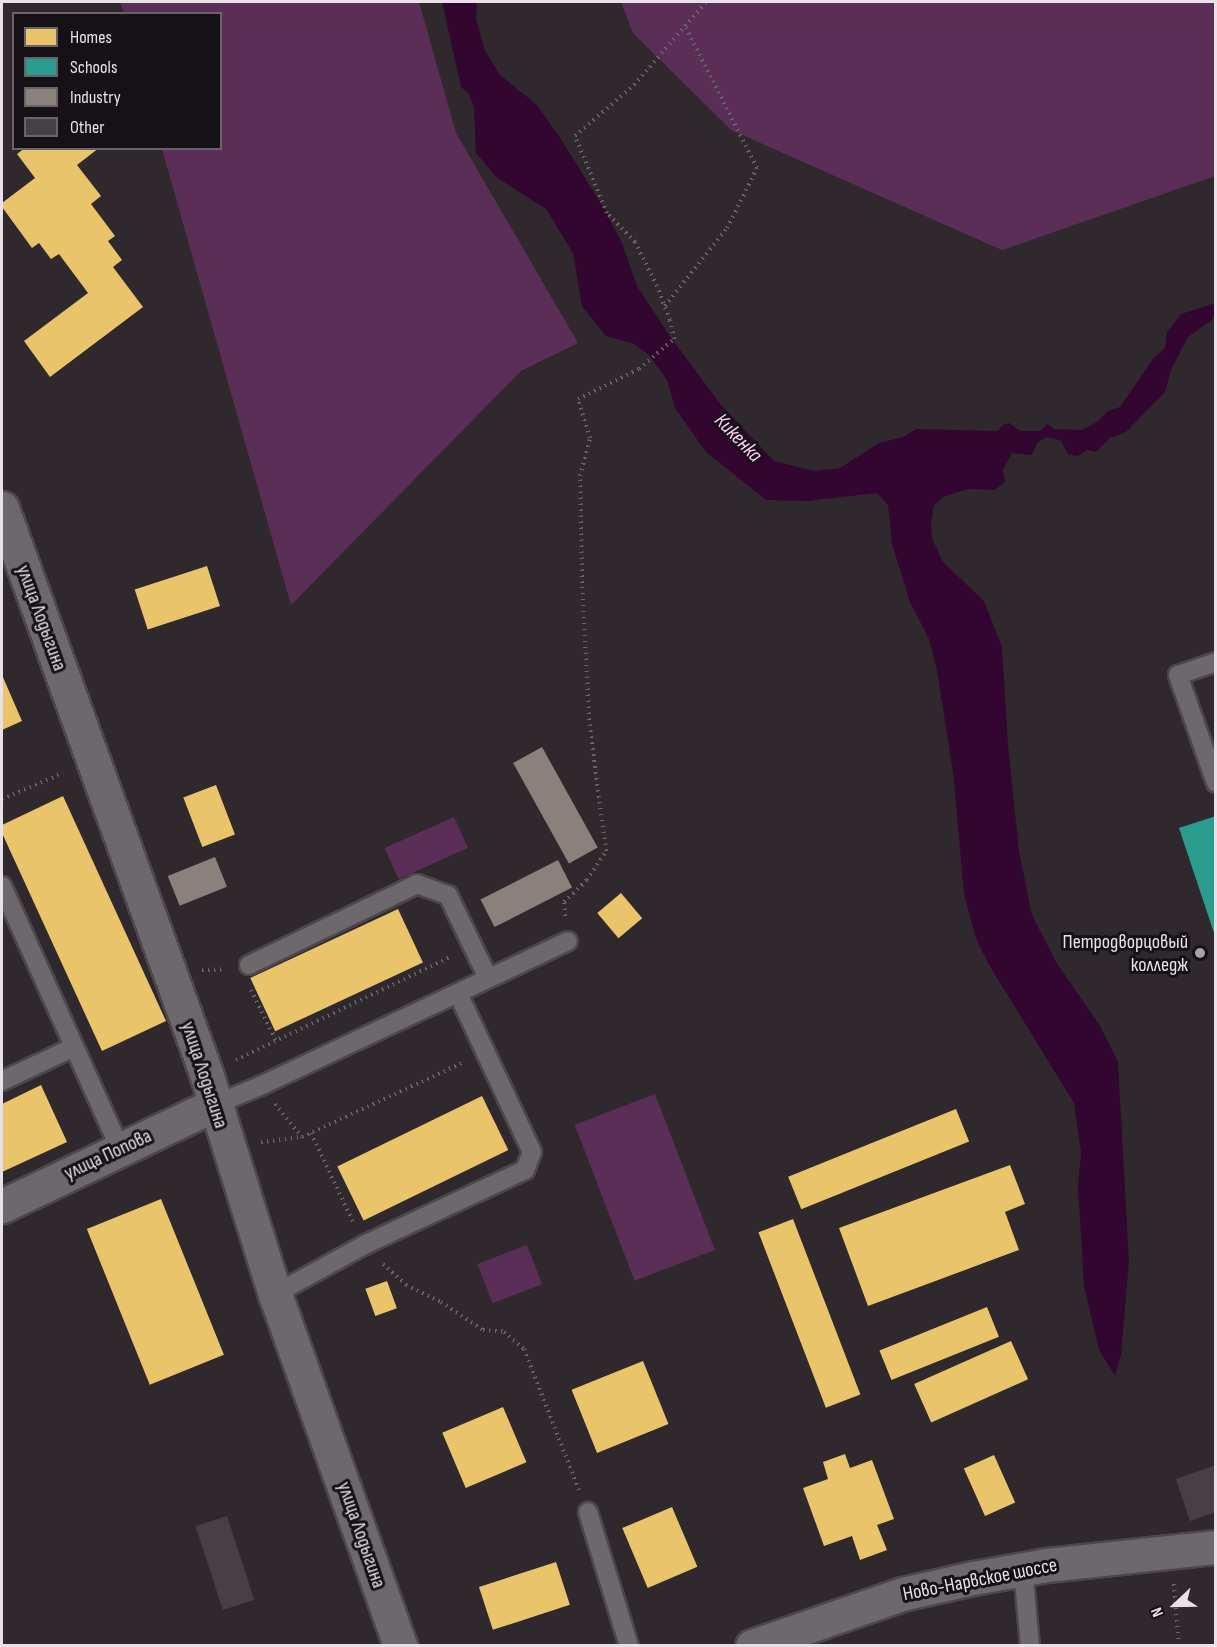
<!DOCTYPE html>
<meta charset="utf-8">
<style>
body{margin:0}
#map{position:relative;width:1217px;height:1647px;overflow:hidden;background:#2f292e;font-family:"Sofia Sans Condensed",sans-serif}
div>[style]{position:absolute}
.green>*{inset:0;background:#5b2e58;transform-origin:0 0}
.water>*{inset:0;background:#330631}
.homes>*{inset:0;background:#e9c46a;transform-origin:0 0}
.schools>*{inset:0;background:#2a9d8f}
.industry>*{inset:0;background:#8a817c;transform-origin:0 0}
.building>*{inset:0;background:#464045;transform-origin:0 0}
.path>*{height:4px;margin-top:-2px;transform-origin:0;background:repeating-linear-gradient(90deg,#686467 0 1.5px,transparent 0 6px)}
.roads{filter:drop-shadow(2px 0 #4d474c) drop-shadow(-2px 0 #4d474c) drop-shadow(0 2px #4d474c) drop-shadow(0 -2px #4d474c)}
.service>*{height:18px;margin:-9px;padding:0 9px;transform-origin:9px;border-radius:9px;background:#6c686c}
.minor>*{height:33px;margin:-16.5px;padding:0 16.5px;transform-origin:16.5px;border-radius:16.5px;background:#6c686c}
.dots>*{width:16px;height:16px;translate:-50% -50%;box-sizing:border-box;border:3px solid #161116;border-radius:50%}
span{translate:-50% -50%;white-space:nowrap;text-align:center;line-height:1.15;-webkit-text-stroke:6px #161116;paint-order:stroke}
.street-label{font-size:20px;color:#e9e1e8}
.poi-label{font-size:20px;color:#e9e1e8}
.right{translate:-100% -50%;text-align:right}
.water-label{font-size:21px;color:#fecef9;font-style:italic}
.frame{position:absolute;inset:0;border:3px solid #e9e1e8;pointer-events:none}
.legend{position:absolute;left:12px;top:12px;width:210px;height:138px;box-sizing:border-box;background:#161116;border:2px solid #6a646a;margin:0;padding:8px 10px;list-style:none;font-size:18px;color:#e9e1e8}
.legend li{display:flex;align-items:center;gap:12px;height:30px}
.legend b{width:30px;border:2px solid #6a646a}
.north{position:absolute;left:1145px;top:1575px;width:60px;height:60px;-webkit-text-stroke:4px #161116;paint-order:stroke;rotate:248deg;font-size:16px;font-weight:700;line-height:24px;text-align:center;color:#e9e1e8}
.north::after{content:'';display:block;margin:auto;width:21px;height:27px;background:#e9e1e8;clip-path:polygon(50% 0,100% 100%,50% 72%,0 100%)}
</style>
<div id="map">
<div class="green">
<div style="clip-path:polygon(120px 2px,419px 2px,456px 133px,578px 343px,521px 371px,291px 605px,162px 149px,220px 148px,220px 14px,124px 13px)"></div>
<div style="clip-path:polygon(621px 2px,1215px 2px,1215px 176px,1002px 250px,731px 130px,633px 33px)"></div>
<div style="left:454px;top:817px;width:34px;height:76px;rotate:66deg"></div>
<div style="left:655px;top:1094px;width:167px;height:86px;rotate:69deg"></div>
<div style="left:527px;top:1245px;width:42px;height:53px;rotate:69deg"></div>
</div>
<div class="water">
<div style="clip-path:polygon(442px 2px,477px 2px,476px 19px,485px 50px,500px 75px,536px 104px,559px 136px,605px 210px,622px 243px,637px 286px,669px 335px,721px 405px,774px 461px,814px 471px,840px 468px,879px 443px,903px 437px,916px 429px,998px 431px,1002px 425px,1009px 423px,1020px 431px,1040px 431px,1048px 424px,1054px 429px,1081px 430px,1097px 422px,1108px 411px,1120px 407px,1153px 359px,1165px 348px,1167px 332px,1181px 314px,1215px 303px,1215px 315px,1212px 320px,1188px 337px,1171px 370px,1165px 392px,1126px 432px,1110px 438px,1096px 452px,1087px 450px,1078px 456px,1068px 454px,1061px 441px,1047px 437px,1037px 443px,1032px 455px,1012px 453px,1003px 470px,1005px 482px,994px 490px,968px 489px,943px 497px,934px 505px,931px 523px,932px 538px,942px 561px,984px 601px,1002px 647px,1008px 744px,1019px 851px,1032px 915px,1056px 962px,1100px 1026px,1118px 1062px,1129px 1261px,1121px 1355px,1115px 1376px,1099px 1350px,1084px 1286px,1078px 1187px,1081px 1153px,1074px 1103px,989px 965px,976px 939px,964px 894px,953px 772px,937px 671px,929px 639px,910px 602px,892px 544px,888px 505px,877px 493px,807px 501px,766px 500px,706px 452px,675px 408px,667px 380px,649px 355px,634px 344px,606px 336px,582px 306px,573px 253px,546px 209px,496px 177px,476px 153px,474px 108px,469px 94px,461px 87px)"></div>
</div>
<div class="homes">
<div style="clip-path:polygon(25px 148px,99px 148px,77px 165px,101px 196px,91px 204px,115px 236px,108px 241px,122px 260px,113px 267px,143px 307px,50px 377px,24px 341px,88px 293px,59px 254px,51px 259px,39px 243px,32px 248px,2px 207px,2px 203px,35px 178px,17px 154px)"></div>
<div style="left:207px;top:566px;width:42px;height:76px;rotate:72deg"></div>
<div style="clip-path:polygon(2px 675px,22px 721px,2px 730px)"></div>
<div style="left:216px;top:785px;width:53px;height:35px;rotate:69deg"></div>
<div style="clip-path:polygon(63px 796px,166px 1021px,102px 1051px,2px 833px,2px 825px)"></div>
<div style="left:621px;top:893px;width:33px;height:31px;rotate:50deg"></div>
<div style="left:398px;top:909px;width:59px;height:163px;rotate:65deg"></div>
<div style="clip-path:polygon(41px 1085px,67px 1142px,2px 1172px,2px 1104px)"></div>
<div style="left:482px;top:1096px;width:60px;height:161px;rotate:64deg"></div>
<div style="left:956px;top:1109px;width:35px;height:181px;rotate:68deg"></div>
<div style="clip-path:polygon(1010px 1165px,1025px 1204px,1005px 1212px,1019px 1250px,868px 1306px,839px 1228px)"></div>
<div style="left:161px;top:1199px;width:168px;height:80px;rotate:68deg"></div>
<div style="left:793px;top:1219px;width:188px;height:37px;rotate:69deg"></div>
<div style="left:387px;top:1281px;width:29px;height:23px;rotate:70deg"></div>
<div style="left:987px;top:1307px;width:32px;height:116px;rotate:68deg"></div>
<div style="left:1011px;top:1341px;width:42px;height:106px;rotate:66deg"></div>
<div style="left:643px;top:1361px;width:68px;height:77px;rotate:68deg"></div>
<div style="left:503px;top:1407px;width:60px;height:66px;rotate:67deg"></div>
<div style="clip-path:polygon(845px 1454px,850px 1468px,872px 1460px,894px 1519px,877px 1525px,887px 1550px,860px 1560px,852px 1536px,824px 1546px,803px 1488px,828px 1479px,823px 1462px)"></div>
<div style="left:994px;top:1455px;width:52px;height:33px;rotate:66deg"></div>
<div style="left:672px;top:1507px;width:65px;height:54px;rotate:67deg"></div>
<div style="left:556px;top:1562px;width:45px;height:81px;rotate:72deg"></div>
</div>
<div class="schools">
<div style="clip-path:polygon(1216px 816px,1216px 935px,1215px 936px,1179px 828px)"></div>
</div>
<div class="industry">
<div style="left:542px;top:747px;width:115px;height:33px;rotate:61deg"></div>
<div style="left:215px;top:857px;width:32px;height:51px;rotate:68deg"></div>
<div style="left:558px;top:860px;width:31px;height:87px;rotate:63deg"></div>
</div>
<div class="building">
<div style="clip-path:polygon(1216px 1465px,1216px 1512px,1190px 1521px,1176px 1479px)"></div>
<div style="left:227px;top:1516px;width:88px;height:33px;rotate:72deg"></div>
</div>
<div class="path">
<div style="left:665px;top:306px;width:100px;rotate:-51.5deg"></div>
<div style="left:727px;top:228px;width:67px;rotate:-63.4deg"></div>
<div style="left:757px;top:168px;width:157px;rotate:-116.9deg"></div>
<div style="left:2px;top:799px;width:66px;rotate:-23.1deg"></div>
<div style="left:565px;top:916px;width:14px;rotate:-94deg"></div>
<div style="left:564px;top:902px;width:32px;rotate:-44deg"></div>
<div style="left:587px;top:880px;width:35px;rotate:-57deg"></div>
<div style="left:606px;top:851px;width:132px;rotate:-97.4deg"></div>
<div style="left:589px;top:720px;width:137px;rotate:-92.9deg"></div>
<div style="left:582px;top:583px;width:107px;rotate:-91.1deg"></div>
<div style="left:580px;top:476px;width:39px;rotate:-75deg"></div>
<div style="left:590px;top:438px;width:41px;rotate:-107.1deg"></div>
<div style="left:578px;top:399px;width:68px;rotate:-26.2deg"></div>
<div style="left:639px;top:369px;width:46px;rotate:-40.6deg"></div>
<div style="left:674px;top:339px;width:19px;rotate:-102deg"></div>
<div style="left:670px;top:320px;width:36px;rotate:-111deg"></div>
<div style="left:657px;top:286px;width:49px;rotate:-116.6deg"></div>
<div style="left:635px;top:242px;width:40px;rotate:-134deg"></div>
<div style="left:607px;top:213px;width:83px;rotate:-112.6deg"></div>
<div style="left:575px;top:136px;width:78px;rotate:-40.8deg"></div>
<div style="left:634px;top:85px;width:110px;rotate:-49.1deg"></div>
<div style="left:202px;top:970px;width:23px;rotate:-2deg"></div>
<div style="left:251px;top:990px;width:57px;rotate:63.9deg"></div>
<div style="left:236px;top:1060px;width:237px;rotate:-25.7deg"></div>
<div style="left:275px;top:1104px;width:43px;rotate:50.7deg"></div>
<div style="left:311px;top:1133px;width:101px;rotate:64.7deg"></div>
<div style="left:261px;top:1142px;width:41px;rotate:-7deg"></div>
<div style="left:302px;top:1137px;width:179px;rotate:-24.8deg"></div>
<div style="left:383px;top:1264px;width:31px;rotate:42deg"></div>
<div style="left:406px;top:1285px;width:39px;rotate:26deg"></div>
<div style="left:441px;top:1302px;width:50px;rotate:33.7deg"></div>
<div style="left:483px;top:1330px;width:21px;rotate:5deg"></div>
<div style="left:504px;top:1332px;width:26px;rotate:40deg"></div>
<div style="left:524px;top:1349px;width:151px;rotate:68.7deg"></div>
<div style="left:1174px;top:1584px;width:62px;rotate:85.4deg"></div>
</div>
<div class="roads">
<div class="service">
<div style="left:1216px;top:662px;width:40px;rotate:161.1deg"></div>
<div style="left:1178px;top:675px;width:114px;rotate:70.6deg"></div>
<div style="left:2px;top:886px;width:288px;rotate:65.8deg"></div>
<div style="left:249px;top:965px;width:187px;rotate:-25.7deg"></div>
<div style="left:417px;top:884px;width:33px;rotate:20deg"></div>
<div style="left:448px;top:895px;width:92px;rotate:64.3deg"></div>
<div style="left:2px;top:1081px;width:77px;rotate:-25.2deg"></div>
<div style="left:214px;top:1105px;width:50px;rotate:-22.4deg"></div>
<div style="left:260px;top:1086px;width:340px;rotate:-25.2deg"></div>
<div style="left:275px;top:1294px;width:102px;rotate:-28.8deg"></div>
<div style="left:364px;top:1245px;width:178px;rotate:-25deg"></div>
<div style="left:525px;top:1170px;width:19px;rotate:-69deg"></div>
<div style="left:532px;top:1152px;width:175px;rotate:-115deg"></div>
<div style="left:588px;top:1512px;width:140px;rotate:73deg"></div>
<div style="left:1023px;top:1569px;width:77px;rotate:84.8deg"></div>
</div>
<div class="minor">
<div style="left:2px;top:508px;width:601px;rotate:70.15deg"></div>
<div style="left:206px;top:1073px;width:232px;rotate:72.7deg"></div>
<div style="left:275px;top:1294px;width:374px;rotate:70.4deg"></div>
<div style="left:2px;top:1206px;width:235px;rotate:-25.5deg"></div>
<div style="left:752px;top:1646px;width:159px;rotate:-19.1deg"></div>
<div style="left:902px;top:1594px;width:73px;rotate:-12.7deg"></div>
<div style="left:973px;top:1578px;width:75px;rotate:-10deg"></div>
<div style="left:1047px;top:1565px;width:170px;rotate:-6.1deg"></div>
</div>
</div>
<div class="dots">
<div style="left:1200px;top:953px;background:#a8a1a7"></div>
</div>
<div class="street-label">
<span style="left:41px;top:618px;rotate:70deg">улица Лодыгина</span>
<span style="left:204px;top:1075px;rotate:72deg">улица Лодыгина</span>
<span style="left:108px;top:1155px;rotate:-25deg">улица Попова</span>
<span style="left:361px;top:1535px;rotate:71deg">улица Лодыгина</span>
<span style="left:980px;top:1580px;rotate:-11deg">Ново-Нарвское шоссе</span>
</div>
<div class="poi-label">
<span class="right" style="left:1188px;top:954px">Петродворцовый<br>колледж</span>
</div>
<div class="water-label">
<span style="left:738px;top:438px;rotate:46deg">Кикенка</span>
</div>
<div class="frame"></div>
<ul class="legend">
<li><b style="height:16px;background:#e9c46a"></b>Homes</li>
<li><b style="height:16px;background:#2a9d8f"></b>Schools</li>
<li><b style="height:16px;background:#8a817c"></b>Industry</li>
<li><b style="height:16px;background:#464045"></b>Other</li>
</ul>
<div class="north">N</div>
</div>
